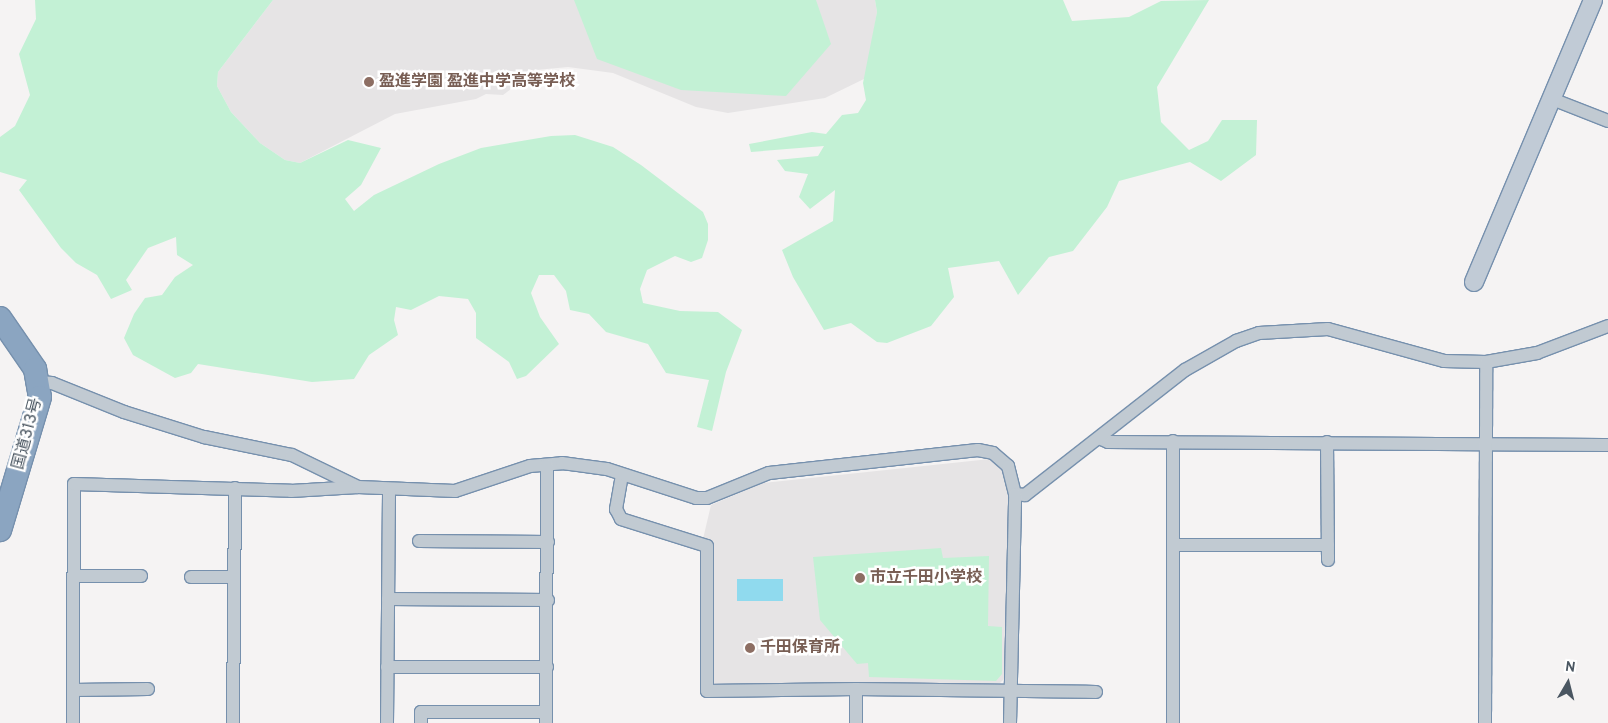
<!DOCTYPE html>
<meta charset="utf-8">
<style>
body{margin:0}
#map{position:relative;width:1608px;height:723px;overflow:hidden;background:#f5f3f3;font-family:Overpass,"Noto Sans JP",sans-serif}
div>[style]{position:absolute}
.education>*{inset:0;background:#e6e4e5}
.green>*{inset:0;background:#c3f1d5}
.water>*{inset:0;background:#90daee;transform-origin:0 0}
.roads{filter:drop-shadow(1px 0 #7690ad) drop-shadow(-1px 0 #7690ad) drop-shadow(0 1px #7690ad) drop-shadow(0 -1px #7690ad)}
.street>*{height:12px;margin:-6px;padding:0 6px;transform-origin:6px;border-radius:6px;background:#c1cad2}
.secondary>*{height:18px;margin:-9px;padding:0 9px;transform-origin:9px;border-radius:9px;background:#c1cbd6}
.highway>*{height:22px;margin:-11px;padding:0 11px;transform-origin:11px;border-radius:11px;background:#8ba5c1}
.dots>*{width:14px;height:14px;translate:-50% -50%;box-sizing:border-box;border:2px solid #fff;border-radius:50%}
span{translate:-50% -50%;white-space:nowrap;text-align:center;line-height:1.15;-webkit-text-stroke:5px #fff;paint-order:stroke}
.education-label{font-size:16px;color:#785e54;font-weight:700}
.left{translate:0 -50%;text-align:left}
.street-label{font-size:16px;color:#4a5661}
.north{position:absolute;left:1543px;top:658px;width:50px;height:50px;-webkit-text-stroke:4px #fff;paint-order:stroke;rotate:8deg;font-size:14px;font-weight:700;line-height:20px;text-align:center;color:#4a5661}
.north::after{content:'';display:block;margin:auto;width:18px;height:22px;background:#4a5661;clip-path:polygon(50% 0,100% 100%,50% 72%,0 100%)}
</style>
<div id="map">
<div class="education">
<div style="clip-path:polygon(273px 0,875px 0,877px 12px,866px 78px,825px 98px,728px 113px,696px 107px,613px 73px,568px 67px,536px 70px,503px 95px,486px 94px,476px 99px,395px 114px,300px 163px,285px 160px,260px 143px,231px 112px,217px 86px,218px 72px)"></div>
<div style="clip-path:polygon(990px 459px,1007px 471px,1009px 479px,1005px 678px,1000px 683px,713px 684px,703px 539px,711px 505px,763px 483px)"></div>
</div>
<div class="green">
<div style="clip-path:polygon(35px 0,273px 0,218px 72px,217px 86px,231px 112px,260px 143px,285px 160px,300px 163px,348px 140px,381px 148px,361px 185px,345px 199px,354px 211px,374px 195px,439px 164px,481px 148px,551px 136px,575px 135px,613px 147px,641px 165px,703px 212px,708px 224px,708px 240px,702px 258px,691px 262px,675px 256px,647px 270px,640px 289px,643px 303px,680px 311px,718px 312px,742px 330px,726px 372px,712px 431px,697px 427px,709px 380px,666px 373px,648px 344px,606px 332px,589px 314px,570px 310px,566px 291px,554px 275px,539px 275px,531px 293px,540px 317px,559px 344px,526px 376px,517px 379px,509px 362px,476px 338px,476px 313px,468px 299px,439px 296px,411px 310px,396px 307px,394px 320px,398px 335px,369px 355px,354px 379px,312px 382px,198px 364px,191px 373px,175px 378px,133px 355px,124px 338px,134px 314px,145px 298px,162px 295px,175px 277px,193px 265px,177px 255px,176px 237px,148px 248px,126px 280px,132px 290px,111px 299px,97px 275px,76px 263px,61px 248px,19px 190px,27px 180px,0 172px,0 137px,15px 126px,30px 95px,19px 54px,36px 19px)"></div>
<div style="clip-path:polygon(574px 0,816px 0,831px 44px,786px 96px,681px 90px,597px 59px)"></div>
<div style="clip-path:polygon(875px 0,1063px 0,1072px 21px,1129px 17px,1161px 1px,1209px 0,1157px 87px,1161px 122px,1189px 150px,1208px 141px,1222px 120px,1257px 120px,1256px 155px,1221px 181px,1190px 162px,1119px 181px,1107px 207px,1073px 251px,1049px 257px,1018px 295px,999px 261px,948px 268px,954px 297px,931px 326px,887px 343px,877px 342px,851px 323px,824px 330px,793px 277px,782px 250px,833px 221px,835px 190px,810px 209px,799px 197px,808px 174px,785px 171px,777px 160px,818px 156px,824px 146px,751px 152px,749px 144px,812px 132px,826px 134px,842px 115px,858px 113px,866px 100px,863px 83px,877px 12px)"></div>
<div style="clip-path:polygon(941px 548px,943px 558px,989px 556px,988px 626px,1002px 627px,1002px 674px,996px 681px,869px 677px,868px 663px,857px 664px,820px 620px,813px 557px)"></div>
</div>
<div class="water">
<div style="left:783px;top:579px;width:22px;height:46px;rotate:90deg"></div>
</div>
<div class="roads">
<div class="street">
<div style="left:1552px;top:99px;width:60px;rotate:21.4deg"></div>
<div style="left:40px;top:382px;width:12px;rotate:5deg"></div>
<div style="left:52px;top:383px;width:78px;rotate:21.9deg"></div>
<div style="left:124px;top:412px;width:84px;rotate:17.4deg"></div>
<div style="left:204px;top:437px;width:90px;rotate:11.6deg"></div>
<div style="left:292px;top:455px;width:73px;rotate:25.9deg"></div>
<div style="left:1099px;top:438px;width:10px;rotate:24deg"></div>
<div style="left:1108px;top:442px;width:500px;rotate:0.34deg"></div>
<div style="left:1327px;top:442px;width:118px;rotate:89.5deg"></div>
<div style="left:622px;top:475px;width:35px;rotate:100deg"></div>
<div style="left:616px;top:509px;width:11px;rotate:63deg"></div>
<div style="left:621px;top:519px;width:90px;rotate:17.4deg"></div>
<div style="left:707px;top:546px;width:145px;rotate:90deg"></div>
<div style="left:707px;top:691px;width:149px;rotate:-0.8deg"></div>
<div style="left:856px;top:689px;width:240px;rotate:0.7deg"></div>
<div style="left:419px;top:541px;width:129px;rotate:0.4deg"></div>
<div style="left:1174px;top:545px;width:154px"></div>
<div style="left:73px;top:576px;width:68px"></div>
<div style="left:191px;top:577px;width:41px"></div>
<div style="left:388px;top:599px;width:160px;rotate:0.4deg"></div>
<div style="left:387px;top:667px;width:160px"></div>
<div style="left:856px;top:689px;width:34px;rotate:90deg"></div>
<div style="left:73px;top:690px;width:75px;rotate:-0.8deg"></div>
<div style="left:73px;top:723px;width:239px;rotate:-89.8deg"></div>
<div style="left:74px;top:484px;width:217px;rotate:1.8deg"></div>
<div style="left:291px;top:491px;width:67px;rotate:-3.4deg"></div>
<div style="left:358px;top:487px;width:97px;rotate:2.4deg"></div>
<div style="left:455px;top:491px;width:79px;rotate:-18.4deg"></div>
<div style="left:530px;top:466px;width:32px;rotate:-5deg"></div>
<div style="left:562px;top:463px;width:45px;rotate:7.6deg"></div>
<div style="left:607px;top:469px;width:94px;rotate:18deg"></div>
<div style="left:696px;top:498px;width:11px"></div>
<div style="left:707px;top:498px;width:67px;rotate:-22deg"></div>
<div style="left:769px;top:473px;width:210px;rotate:-6.3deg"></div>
<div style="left:978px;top:450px;width:15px;rotate:11deg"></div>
<div style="left:993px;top:453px;width:20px;rotate:41deg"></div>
<div style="left:1008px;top:466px;width:29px;rotate:76deg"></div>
<div style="left:1015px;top:494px;width:10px;rotate:6deg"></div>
<div style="left:1025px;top:495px;width:203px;rotate:-38deg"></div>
<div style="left:1185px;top:370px;width:59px;rotate:-29.6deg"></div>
<div style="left:1236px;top:341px;width:24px;rotate:-19deg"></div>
<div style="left:1259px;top:333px;width:69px;rotate:-3.3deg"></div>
<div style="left:1328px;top:329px;width:120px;rotate:15.4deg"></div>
<div style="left:1444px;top:361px;width:42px;rotate:1.4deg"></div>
<div style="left:1486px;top:362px;width:52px;rotate:-10deg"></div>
<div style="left:1537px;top:353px;width:76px;rotate:-20.8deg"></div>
<div style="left:233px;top:723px;width:235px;rotate:-89.5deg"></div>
<div style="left:387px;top:723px;width:233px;rotate:-89.5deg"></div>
<div style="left:421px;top:723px;width:11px;rotate:-90deg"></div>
<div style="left:421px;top:712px;width:125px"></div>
<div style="left:546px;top:723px;width:258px;rotate:-89.8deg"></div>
<div style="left:1010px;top:723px;width:229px;rotate:-88.7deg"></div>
<div style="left:1173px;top:723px;width:282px;rotate:-90deg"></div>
<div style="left:1485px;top:723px;width:361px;rotate:-89.8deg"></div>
</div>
<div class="secondary">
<div style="left:1474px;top:282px;width:306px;rotate:-67.1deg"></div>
</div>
<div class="highway">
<div style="left:0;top:318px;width:62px;rotate:55.5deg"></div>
<div style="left:35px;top:369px;width:28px;rotate:80deg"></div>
<div style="left:40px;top:397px;width:139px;rotate:106.7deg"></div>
</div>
</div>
<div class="dots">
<div style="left:369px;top:82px;background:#8d6e63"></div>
<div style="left:860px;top:578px;background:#8d6e63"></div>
<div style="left:750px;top:648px;background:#8d6e63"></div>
</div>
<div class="education-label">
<span class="left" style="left:379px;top:82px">盈進学園 盈進中学高等学校</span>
<span class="left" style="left:870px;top:578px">市立千田小学校</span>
<span class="left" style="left:760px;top:648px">千田保育所</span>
</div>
<div class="street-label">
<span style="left:28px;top:434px;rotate:-75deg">国道313号</span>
</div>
<div class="north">N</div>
</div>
